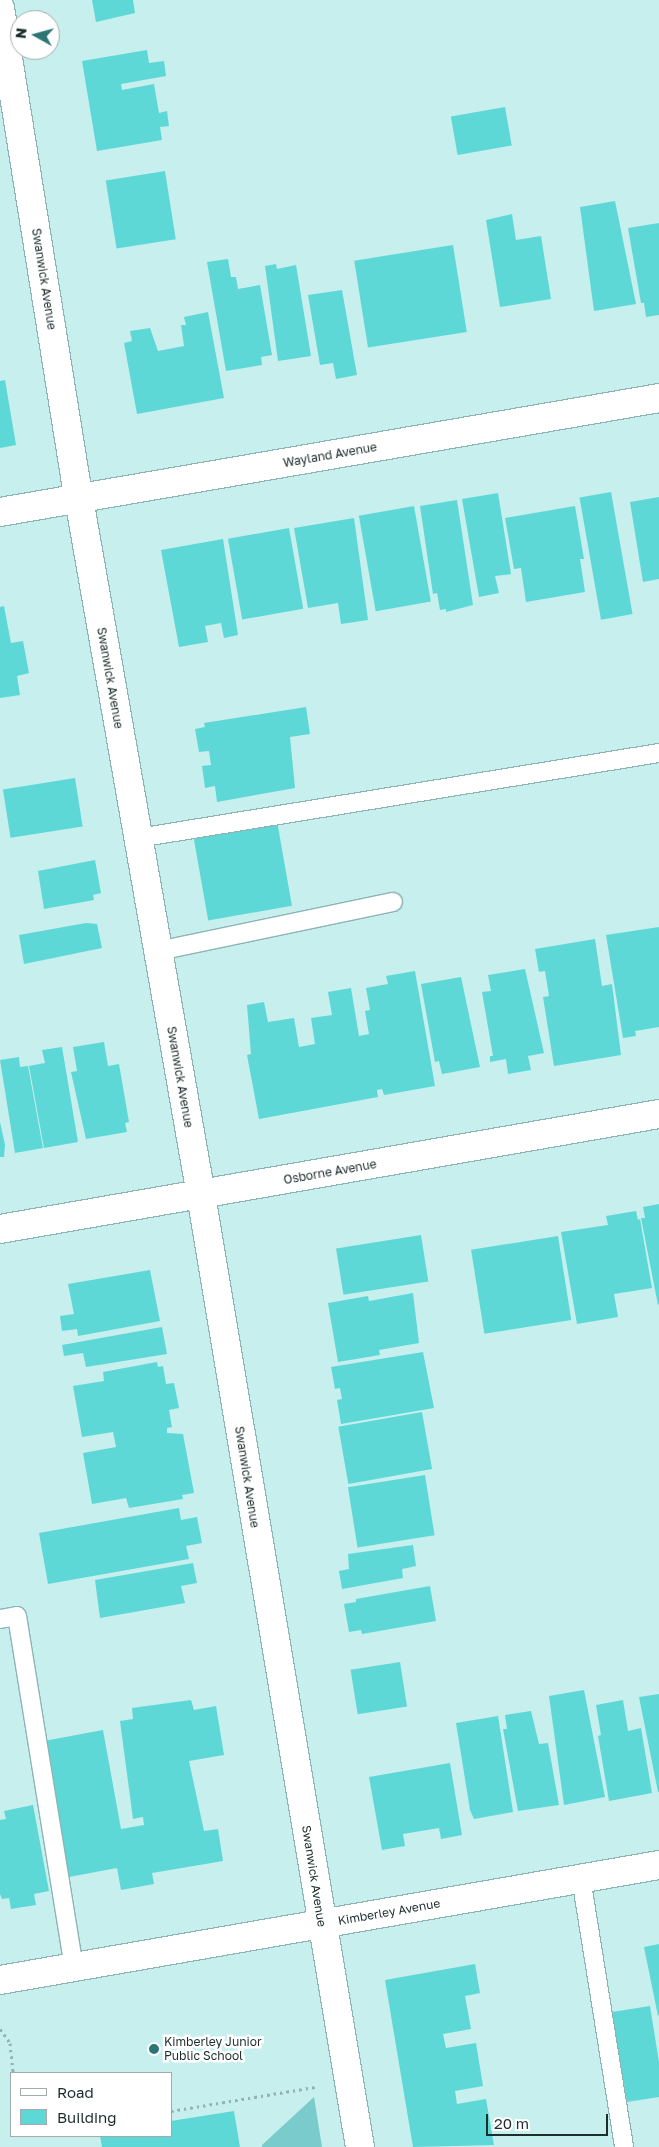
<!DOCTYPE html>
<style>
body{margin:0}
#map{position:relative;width:659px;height:2147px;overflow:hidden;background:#c6efee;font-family:"Golos Text",sans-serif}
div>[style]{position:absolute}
.green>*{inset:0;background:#79cccb}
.building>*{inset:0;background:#5ed8d7;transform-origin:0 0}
.path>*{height:3px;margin-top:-1.5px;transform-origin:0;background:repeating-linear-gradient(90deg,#92b3b2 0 2.5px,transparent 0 6.5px)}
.roads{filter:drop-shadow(1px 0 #8cb4b4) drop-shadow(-1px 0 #8cb4b4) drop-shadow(0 1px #8cb4b4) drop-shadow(0 -1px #8cb4b4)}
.service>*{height:18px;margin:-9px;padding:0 9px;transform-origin:9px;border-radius:9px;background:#fff}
.minor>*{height:28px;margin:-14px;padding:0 14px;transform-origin:14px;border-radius:14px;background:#fff}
.dots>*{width:14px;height:14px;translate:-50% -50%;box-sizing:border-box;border:2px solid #fff;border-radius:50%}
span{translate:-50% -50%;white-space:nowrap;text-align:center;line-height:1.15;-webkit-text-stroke:5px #fff;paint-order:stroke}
.street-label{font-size:12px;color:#1c2d2c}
.poi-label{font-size:12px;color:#1c2d2c}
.left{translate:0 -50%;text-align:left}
.legend{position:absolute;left:10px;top:2072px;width:162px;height:65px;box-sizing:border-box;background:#fff;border:1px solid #a4abab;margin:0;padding:6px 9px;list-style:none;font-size:15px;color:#1c2d2c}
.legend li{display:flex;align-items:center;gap:10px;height:25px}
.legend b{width:25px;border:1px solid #a4abab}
.north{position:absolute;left:10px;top:10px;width:50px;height:50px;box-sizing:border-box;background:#fff;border:1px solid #a4abab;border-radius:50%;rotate:277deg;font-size:14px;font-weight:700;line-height:20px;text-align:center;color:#1c2d2c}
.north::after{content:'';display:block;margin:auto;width:18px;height:22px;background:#2c7675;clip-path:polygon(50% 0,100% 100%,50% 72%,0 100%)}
.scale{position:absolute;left:486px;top:2114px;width:122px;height:22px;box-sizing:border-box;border:2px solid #1c2d2c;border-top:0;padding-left:6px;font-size:15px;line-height:18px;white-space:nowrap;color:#1c2d2c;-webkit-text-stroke:4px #fff;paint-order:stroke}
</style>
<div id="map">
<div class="green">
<div style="clip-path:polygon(314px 2097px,322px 2147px,262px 2147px,262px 2145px)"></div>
</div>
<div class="building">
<div style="clip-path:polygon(92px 0,133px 0,135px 13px,96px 22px)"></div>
<div style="clip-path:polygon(147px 50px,149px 63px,164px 61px,166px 76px,121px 84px,122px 90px,154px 84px,159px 113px,167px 111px,169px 126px,160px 127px,162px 140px,97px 151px,82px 61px)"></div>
<div style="left:505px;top:107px;width:39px;height:55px;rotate:80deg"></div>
<div style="left:165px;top:171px;width:69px;height:60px;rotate:81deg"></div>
<div style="clip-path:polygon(615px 201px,636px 304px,594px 311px,580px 207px)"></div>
<div style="clip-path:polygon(512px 214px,516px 240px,541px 236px,551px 299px,500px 307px,486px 220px)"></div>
<div style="clip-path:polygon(659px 223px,659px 315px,646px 317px,644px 303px,641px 303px,628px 228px)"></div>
<div style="left:453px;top:245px;width:88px;height:100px;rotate:81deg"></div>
<div style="clip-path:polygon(228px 259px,231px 277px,236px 277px,238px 289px,260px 285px,272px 355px,261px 357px,262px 365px,226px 371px,207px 262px)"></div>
<div style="clip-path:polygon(276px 264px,277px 269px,296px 265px,311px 356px,278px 361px,265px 266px)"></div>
<div style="clip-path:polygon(342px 290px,357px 375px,336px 379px,333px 363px,320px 365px,308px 295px)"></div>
<div style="clip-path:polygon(208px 312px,224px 398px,137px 414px,124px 343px,132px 341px,130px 331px,150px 328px,158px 351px,184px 346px,181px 325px,186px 325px,184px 317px)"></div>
<div style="clip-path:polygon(5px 380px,16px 445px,0 448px,0 381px)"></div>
<div style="left:611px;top:492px;width:124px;height:32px;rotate:80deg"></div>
<div style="clip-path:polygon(498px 493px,511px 574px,495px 576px,499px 593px,479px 597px,462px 499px)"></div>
<div style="clip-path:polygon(659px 497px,659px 579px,643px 582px,630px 502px)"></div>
<div style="clip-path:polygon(457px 500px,473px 605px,446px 612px,446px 609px,440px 610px,437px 593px,433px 594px,420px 506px)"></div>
<div style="left:414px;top:506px;width:97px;height:56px;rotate:80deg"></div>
<div style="clip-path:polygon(575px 506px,584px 559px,580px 559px,585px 592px,526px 602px,521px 568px,514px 569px,505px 518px)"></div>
<div style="clip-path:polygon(354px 518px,368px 620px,341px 624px,338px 603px,308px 608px,294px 528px)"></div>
<div style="left:289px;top:528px;width:82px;height:62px;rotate:80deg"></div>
<div style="clip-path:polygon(223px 539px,238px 635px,224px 638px,221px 623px,205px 626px,208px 642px,179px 647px,161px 550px)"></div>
<div style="clip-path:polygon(4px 606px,11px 643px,23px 641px,29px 673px,17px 676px,20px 695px,0 698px,0 607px)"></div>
<div style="clip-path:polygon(306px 707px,310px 734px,290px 737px,295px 788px,217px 802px,215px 786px,205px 788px,202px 766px,211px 765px,209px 751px,199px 752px,195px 729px,205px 727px,204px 723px)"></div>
<div style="left:75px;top:778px;width:49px;height:73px;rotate:81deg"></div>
<div style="left:277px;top:821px;width:86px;height:85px;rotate:80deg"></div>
<div style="clip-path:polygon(95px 860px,101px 893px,93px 895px,94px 900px,44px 909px,38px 871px)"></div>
<div style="clip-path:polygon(86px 923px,97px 924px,102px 948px,24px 964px,19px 935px)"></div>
<div style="clip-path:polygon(659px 927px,659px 1027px,635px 1031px,636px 1036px,623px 1038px,606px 935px)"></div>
<div style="clip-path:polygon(595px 939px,602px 986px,612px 984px,621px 1055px,554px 1066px,543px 997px,549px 996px,545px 971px,539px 972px,535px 949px)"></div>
<div style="clip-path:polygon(525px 969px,544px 1053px,528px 1056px,531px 1070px,508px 1074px,506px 1059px,490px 1062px,490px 1056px,493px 1056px,482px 992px,491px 991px,488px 975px)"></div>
<div style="clip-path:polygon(415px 971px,435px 1086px,384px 1095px,382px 1089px,377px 1090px,378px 1097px,259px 1119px,247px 1055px,251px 1054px,247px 1005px,264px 1002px,268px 1022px,294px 1018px,299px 1047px,315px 1044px,311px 1018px,332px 1015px,328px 992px,351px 988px,359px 1036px,369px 1034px,365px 1011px,370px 1010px,366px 988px,388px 984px,386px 976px)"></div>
<div style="clip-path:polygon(461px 977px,480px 1067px,442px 1074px,439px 1061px,435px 1062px,421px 984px)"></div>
<div style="clip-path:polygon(104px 1042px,108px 1066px,119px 1064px,129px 1122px,125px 1123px,127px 1132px,86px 1139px,71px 1072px,77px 1071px,73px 1047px)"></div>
<div style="clip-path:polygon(62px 1047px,78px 1142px,44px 1148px,29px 1066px,45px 1063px,42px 1050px)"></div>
<div style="clip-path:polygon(19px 1057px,20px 1067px,28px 1066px,43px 1148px,15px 1153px,0 1060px)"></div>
<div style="clip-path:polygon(0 1122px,5px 1145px,4px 1157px,0 1157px)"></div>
<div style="clip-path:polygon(659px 1204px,659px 1304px,658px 1305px,641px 1218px,645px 1218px,643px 1207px)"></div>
<div style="clip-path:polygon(636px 1211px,638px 1220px,640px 1219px,652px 1288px,614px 1294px,618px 1317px,577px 1324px,561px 1232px,608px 1225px,606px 1216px)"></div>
<div style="left:421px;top:1235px;width:47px;height:86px;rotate:81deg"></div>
<div style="left:558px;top:1236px;width:85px;height:88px;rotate:81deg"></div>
<div style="clip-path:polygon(150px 1270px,160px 1321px,78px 1336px,77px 1329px,62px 1331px,60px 1316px,74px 1314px,68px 1284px)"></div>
<div style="clip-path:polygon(413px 1293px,419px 1343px,379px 1350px,380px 1355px,338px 1362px,328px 1303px,368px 1296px,369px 1301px)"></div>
<div style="clip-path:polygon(162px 1327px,167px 1354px,86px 1367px,83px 1353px,64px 1356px,62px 1345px)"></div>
<div style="clip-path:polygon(423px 1352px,434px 1408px,341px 1424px,337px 1400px,342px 1399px,340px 1388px,335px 1389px,331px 1367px)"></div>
<div style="clip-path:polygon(157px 1362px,158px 1367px,163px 1366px,166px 1384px,174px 1383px,179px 1408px,169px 1410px,172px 1427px,167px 1428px,167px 1433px,183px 1434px,194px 1493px,182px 1495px,183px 1499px,129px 1508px,126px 1498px,92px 1504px,83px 1453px,116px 1447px,113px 1432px,82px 1437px,73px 1386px,104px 1381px,103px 1372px)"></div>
<div style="left:422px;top:1412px;width:58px;height:85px;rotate:80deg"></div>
<div style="left:425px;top:1475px;width:61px;height:78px;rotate:81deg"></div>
<div style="clip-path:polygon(179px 1508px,181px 1520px,197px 1517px,202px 1543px,186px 1546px,189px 1559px,48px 1584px,39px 1533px)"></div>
<div style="clip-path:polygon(413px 1545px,416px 1566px,402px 1569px,403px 1578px,342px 1589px,339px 1571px,349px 1569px,348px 1554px)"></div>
<div style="clip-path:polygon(193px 1563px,197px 1583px,181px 1586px,185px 1603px,100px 1618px,95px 1580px)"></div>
<div style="clip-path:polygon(430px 1586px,436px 1621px,362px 1634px,361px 1630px,349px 1632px,344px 1604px,356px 1602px,356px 1599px)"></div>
<div style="left:400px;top:1662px;width:45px;height:50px;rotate:81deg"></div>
<div style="clip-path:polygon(584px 1690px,605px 1797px,564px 1805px,549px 1696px)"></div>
<div style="clip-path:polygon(659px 1694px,659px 1792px,658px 1792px,639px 1697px)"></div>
<div style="clip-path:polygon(191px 1700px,194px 1710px,216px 1706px,224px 1755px,189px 1761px,204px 1831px,218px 1829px,223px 1861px,152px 1873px,154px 1884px,121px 1890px,117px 1868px,69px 1877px,44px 1741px,103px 1730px,121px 1829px,144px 1825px,143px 1817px,133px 1819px,120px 1721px,133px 1719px,132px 1708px)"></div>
<div style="clip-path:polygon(623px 1700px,628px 1731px,641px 1728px,652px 1793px,609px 1801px,598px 1736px,601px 1735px,596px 1705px)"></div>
<div style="clip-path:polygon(531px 1711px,539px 1744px,548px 1743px,559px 1805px,518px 1811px,503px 1729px,507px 1729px,505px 1715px)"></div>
<div style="clip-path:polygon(498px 1716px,513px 1812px,474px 1819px,470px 1810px,456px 1723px)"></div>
<div style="clip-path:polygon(450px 1763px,462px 1835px,441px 1839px,439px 1828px,403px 1834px,405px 1846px,382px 1850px,369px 1777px)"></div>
<div style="clip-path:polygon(33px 1805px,49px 1891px,34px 1894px,36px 1905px,11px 1909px,9px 1898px,2px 1899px,0 1894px,0 1820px,6px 1819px,4px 1811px)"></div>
<div style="clip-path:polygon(659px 1944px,659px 2015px,658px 2016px,644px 1947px)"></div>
<div style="clip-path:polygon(475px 1964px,480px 1993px,465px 1996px,471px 2029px,443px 2034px,446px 2048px,476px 2043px,483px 2086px,455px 2091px,457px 2104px,486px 2099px,494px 2145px,413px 2147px,385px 1980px)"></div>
<div style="clip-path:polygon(650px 2006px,659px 2062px,659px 2097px,627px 2102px,612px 2012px)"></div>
<div style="clip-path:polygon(234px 2111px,240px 2147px,102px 2147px,100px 2136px,171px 2136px,171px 2121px)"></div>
</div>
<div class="path">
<div style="left:0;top:2029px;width:17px;rotate:54deg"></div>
<div style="left:10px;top:2043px;width:30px;rotate:84deg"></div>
<div style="left:171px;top:2111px;width:146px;rotate:-9.5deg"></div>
</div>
<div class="roads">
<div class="service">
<div style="left:138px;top:838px;width:528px;rotate:-9.27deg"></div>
<div style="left:158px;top:951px;width:240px;rotate:-11.8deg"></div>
<div style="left:0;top:1619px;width:17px;rotate:-10deg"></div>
<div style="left:17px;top:1616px;width:356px;rotate:80.8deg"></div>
<div style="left:581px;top:1878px;width:272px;rotate:80.9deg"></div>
</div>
<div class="minor">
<div style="left:0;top:8px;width:497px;rotate:80.9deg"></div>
<div style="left:79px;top:499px;width:707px;rotate:80.06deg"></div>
<div style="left:201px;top:1195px;width:965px;rotate:80.52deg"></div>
<div style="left:0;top:512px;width:669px;rotate:-9.81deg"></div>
<div style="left:0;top:1229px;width:669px;rotate:-9.9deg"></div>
<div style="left:0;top:1980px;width:669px;rotate:-9.9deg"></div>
</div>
</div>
<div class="dots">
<div style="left:154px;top:2049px;background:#2c7675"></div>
</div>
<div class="street-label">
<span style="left:44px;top:279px;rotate:81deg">Swanwick Avenue</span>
<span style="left:330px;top:455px;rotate:-10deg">Wayland Avenue</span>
<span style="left:110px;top:678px;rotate:80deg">Swanwick Avenue</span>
<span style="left:180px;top:1077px;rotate:80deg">Swanwick Avenue</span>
<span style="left:330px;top:1172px;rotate:-10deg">Osborne Avenue</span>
<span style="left:247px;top:1477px;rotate:81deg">Swanwick Avenue</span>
<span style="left:314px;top:1876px;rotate:81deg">Swanwick Avenue</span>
<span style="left:389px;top:1912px;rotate:-10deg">Kimberley Avenue</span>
</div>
<div class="poi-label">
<span class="left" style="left:164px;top:2049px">Kimberley Junior<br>Public School</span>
</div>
<ul class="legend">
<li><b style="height:6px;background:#fff"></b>Road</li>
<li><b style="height:14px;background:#5ed8d7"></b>Building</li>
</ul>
<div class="north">N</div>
<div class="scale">20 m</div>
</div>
